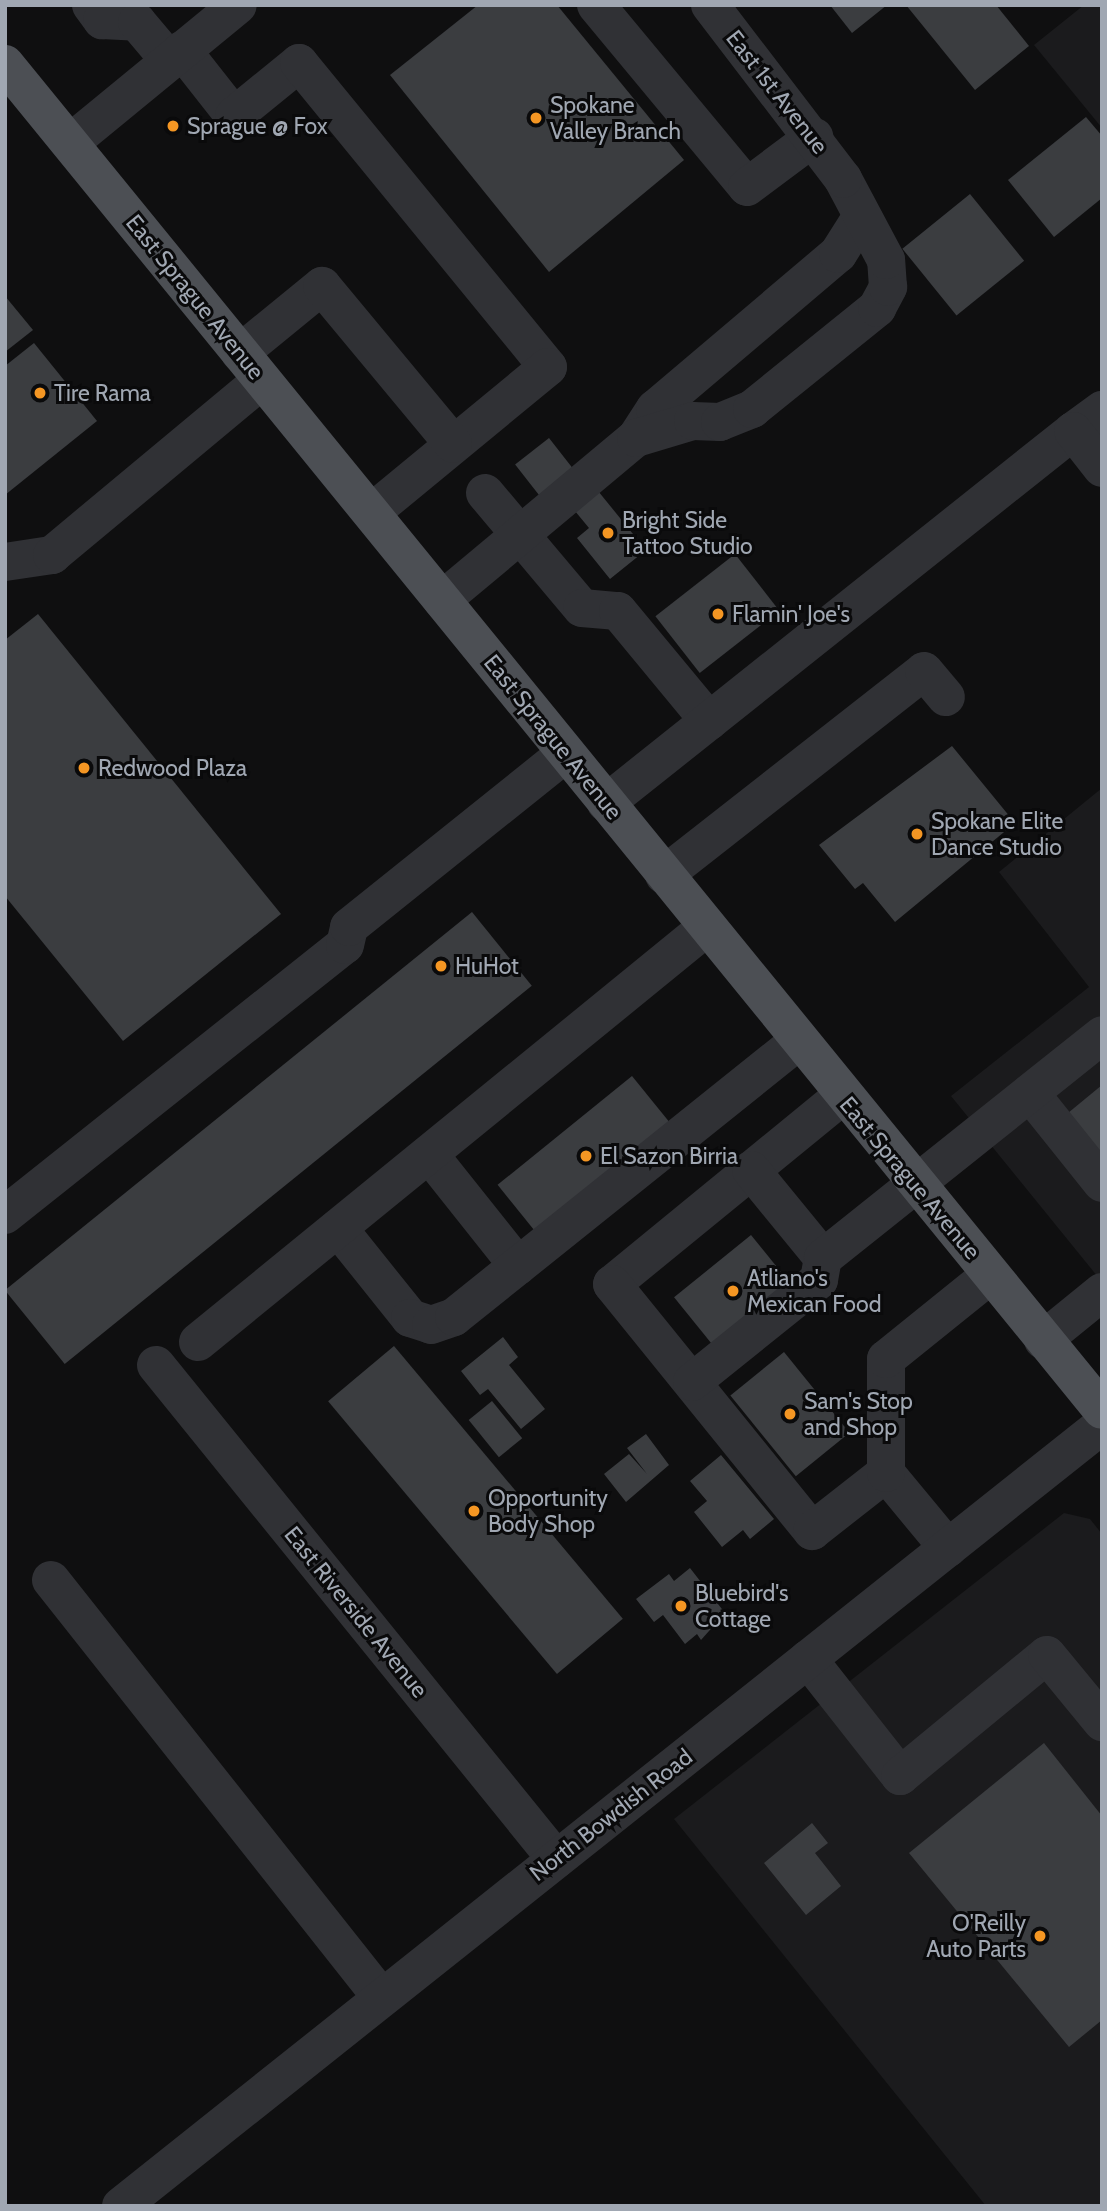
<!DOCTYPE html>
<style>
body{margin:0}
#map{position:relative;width:1107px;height:2211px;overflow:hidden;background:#0f0f10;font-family:Cabin,sans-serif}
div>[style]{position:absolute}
.built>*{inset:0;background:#1b1b1d}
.building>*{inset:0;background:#3b3d40;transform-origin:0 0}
.minor>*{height:38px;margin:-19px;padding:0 19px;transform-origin:19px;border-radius:19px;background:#303135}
.major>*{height:38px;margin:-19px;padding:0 19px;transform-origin:19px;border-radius:19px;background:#4c4f54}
.dots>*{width:19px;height:19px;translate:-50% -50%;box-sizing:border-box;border:4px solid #0a0a0b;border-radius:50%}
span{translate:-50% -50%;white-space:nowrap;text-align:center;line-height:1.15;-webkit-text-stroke:6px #0a0a0b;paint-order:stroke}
.street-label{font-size:23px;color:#a0a7b2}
.poi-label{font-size:23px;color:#a0a7b2}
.left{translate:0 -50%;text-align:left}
.right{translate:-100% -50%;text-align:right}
.frame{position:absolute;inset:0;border:7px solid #a0a7b2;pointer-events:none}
</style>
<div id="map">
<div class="built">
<div style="clip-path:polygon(1084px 5px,1102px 5px,1102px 128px,1034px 45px)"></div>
<div style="clip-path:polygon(1102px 788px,1102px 1282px,951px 1096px,1089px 987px,999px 872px)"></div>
<div style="clip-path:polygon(1064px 1513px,1090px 1519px,1102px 1534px,1102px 2206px,986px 2206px,674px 1819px)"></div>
</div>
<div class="building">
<div style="clip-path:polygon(478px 5px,557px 5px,684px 160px,549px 272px,390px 75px)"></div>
<div style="clip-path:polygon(830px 5px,887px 5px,852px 33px)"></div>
<div style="clip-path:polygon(906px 5px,996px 5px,1029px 46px,975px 90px)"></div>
<div style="clip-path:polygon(1086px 117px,1102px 136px,1102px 198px,1054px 237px,1008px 180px)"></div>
<div style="left:970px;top:194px;width:86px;height:87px;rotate:51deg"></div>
<div style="clip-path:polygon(5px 296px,33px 330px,5px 352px)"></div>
<div style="clip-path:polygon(34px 343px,97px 421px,5px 495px,5px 366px)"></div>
<div style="left:549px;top:438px;width:41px;height:43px;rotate:52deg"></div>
<div style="clip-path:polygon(594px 486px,646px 550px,610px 579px,577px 538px,589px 528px,570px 505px)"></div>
<div style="left:735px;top:554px;width:72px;height:101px;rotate:52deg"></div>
<div style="clip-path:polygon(38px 614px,281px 914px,123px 1041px,5px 896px,5px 640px)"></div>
<div style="clip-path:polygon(952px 746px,1015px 823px,895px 922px,863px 883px,855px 889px,819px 845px)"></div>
<div style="left:472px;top:912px;width:95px;height:601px;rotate:51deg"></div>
<div style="left:632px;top:1076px;width:67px;height:173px;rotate:51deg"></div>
<div style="clip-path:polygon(1102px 1085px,1102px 1154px,1068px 1113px)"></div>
<div style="left:751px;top:1235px;width:63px;height:99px;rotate:51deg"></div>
<div style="clip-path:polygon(503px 1337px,518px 1357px,509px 1365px,545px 1409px,521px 1429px,488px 1389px,480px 1395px,461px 1371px)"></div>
<div style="left:394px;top:1346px;width:356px;height:86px;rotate:50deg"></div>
<div style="left:784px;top:1352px;width:104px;height:69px;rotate:51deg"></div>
<div style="left:492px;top:1401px;width:48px;height:30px;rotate:51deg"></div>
<div style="clip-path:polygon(646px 1434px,669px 1465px,626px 1502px,604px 1474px,629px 1454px,647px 1474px,627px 1448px)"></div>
<div style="clip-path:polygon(721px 1455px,774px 1519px,750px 1539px,743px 1530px,722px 1547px,694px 1512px,707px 1501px,690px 1481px)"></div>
<div style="clip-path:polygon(690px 1568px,725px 1613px,701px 1640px,697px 1634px,685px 1644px,663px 1615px,654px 1622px,636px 1599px,669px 1574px,674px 1581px)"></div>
<div style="clip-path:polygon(1044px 1743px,1102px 1816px,1102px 2020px,1069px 2047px,909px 1853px)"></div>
<div style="clip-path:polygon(812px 1823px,828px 1843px,815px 1853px,841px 1886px,806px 1915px,764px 1863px)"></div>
</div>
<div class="minor">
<div style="left:91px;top:5px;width:19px;rotate:54deg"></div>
<div style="left:102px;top:20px;width:35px;rotate:3deg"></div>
<div style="left:137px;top:22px;width:51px;rotate:49.8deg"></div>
<div style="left:596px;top:5px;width:236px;rotate:50.3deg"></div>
<div style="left:747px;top:187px;width:84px;rotate:-36.7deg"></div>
<div style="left:182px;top:50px;width:84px;rotate:51.8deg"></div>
<div style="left:234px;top:116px;width:84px;rotate:-39.2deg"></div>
<div style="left:299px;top:63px;width:393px;rotate:50.7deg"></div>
<div style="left:548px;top:367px;width:229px;rotate:140.5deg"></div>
<div style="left:70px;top:143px;width:217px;rotate:-39.4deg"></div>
<div style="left:240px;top:353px;width:106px;rotate:-39.3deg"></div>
<div style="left:322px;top:286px;width:205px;rotate:50.3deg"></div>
<div style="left:1073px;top:431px;width:36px;rotate:-36deg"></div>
<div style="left:636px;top:438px;width:35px;rotate:-57deg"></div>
<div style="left:655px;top:409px;width:240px;rotate:-40.3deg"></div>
<div style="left:838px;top:254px;width:45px;rotate:-57.7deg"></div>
<div style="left:485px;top:493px;width:150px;rotate:49.9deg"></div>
<div style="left:582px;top:608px;width:36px;rotate:5deg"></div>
<div style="left:618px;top:611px;width:143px;rotate:50.4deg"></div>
<div style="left:5px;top:562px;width:48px;rotate:-8.5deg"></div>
<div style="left:52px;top:555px;width:273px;rotate:-39.8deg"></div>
<div style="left:442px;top:600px;width:253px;rotate:-39.9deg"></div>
<div style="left:636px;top:438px;width:59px;rotate:-16.6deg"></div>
<div style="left:693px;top:421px;width:27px;rotate:2deg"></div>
<div style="left:720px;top:422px;width:35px;rotate:-22deg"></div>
<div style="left:752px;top:409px;width:161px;rotate:-38.9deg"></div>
<div style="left:877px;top:308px;width:24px;rotate:-62deg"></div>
<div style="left:888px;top:287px;width:27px;rotate:-94deg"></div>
<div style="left:886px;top:260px;width:92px;rotate:-118deg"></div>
<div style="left:843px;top:179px;width:219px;rotate:-127.4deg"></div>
<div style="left:606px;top:803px;width:597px;rotate:-38.54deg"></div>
<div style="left:1073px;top:431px;width:47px;rotate:51.9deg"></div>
<div style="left:664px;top:875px;width:330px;rotate:-38.1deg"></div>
<div style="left:924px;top:671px;width:34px;rotate:50deg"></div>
<div style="left:1030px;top:1093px;width:115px;rotate:51.3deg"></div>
<div style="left:842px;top:1096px;width:297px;rotate:140.7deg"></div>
<div style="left:612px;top:1284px;width:318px;rotate:51deg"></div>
<div style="left:812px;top:1531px;width:94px;rotate:-38.1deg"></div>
<div style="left:429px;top:1154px;width:143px;rotate:51.5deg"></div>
<div style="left:751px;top:1170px;width:114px;rotate:50.7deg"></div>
<div style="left:5px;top:1215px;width:434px;rotate:-38.5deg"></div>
<div style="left:345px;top:945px;width:18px;rotate:-77deg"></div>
<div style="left:349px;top:927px;width:278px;rotate:-38.7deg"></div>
<div style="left:338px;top:1228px;width:115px;rotate:51.3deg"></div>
<div style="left:410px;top:1318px;width:22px;rotate:18deg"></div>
<div style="left:431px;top:1325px;width:24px;rotate:-19deg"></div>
<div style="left:454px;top:1317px;width:441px;rotate:-38.7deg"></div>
<div style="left:1043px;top:1340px;width:76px;rotate:-39.1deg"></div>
<div style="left:198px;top:1342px;width:657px;rotate:-39.19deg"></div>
<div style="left:156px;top:1365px;width:636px;rotate:51deg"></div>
<div style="left:692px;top:1382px;width:163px;rotate:-38.8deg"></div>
<div style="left:819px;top:1280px;width:22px;rotate:-80deg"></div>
<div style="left:823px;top:1258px;width:357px;rotate:-38.6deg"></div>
<div style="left:948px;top:1548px;width:97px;rotate:-129.6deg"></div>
<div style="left:886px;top:1473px;width:114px;rotate:-90deg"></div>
<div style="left:886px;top:1359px;width:134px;rotate:-38.9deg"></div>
<div style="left:51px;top:1580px;width:533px;rotate:51.63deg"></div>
<div style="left:808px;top:1659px;width:149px;rotate:51.8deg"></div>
<div style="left:900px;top:1776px;width:190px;rotate:-39.5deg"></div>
<div style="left:1047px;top:1655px;width:87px;rotate:50.6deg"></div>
<div style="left:121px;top:2206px;width:1254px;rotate:-38.52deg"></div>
</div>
<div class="major">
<div style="left:5px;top:64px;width:1736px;rotate:50.82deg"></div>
</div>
<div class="dots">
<div style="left:536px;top:118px;background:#f49623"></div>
<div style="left:173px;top:126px;background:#f49623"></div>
<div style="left:40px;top:393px;background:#f49623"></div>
<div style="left:608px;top:533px;background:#f49623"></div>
<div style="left:718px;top:614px;background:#f49623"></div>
<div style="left:84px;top:768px;background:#f49623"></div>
<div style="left:917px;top:834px;background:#f49623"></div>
<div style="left:441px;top:966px;background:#f49623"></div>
<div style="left:586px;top:1156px;background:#f49623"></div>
<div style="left:733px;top:1291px;background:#f49623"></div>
<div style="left:790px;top:1414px;background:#f49623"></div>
<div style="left:474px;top:1511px;background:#f49623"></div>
<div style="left:681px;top:1606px;background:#f49623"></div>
<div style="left:1040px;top:1936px;background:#f49623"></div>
</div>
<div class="street-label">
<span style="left:777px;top:92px;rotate:52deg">East 1st Avenue</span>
<span style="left:195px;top:297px;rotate:51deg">East Sprague Avenue</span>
<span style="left:553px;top:737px;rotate:51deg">East Sprague Avenue</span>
<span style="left:910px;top:1178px;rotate:50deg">East Sprague Avenue</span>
<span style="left:356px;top:1612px;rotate:51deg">East Riverside Avenue</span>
<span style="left:611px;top:1815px;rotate:-38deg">North Bowdish Road</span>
</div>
<div class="poi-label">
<span class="left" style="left:550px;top:118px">Spokane<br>Valley Branch</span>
<span class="left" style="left:187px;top:126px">Sprague @ Fox</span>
<span class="left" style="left:54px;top:393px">Tire Rama</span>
<span class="left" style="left:622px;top:533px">Bright Side<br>Tattoo Studio</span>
<span class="left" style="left:732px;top:614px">Flamin' Joe's</span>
<span class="left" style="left:98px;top:768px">Redwood Plaza</span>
<span class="left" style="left:931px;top:834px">Spokane Elite<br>Dance Studio</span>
<span class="left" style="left:455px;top:966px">HuHot</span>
<span class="left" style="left:600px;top:1156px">El Sazon Birria</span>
<span class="left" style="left:747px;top:1291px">Atliano's<br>Mexican Food</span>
<span class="left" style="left:804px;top:1414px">Sam's Stop<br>and Shop</span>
<span class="left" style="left:488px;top:1511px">Opportunity<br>Body Shop</span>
<span class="left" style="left:695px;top:1606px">Bluebird's<br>Cottage</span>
<span class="right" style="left:1026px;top:1936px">O'Reilly<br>Auto Parts</span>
</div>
<div class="frame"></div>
</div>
